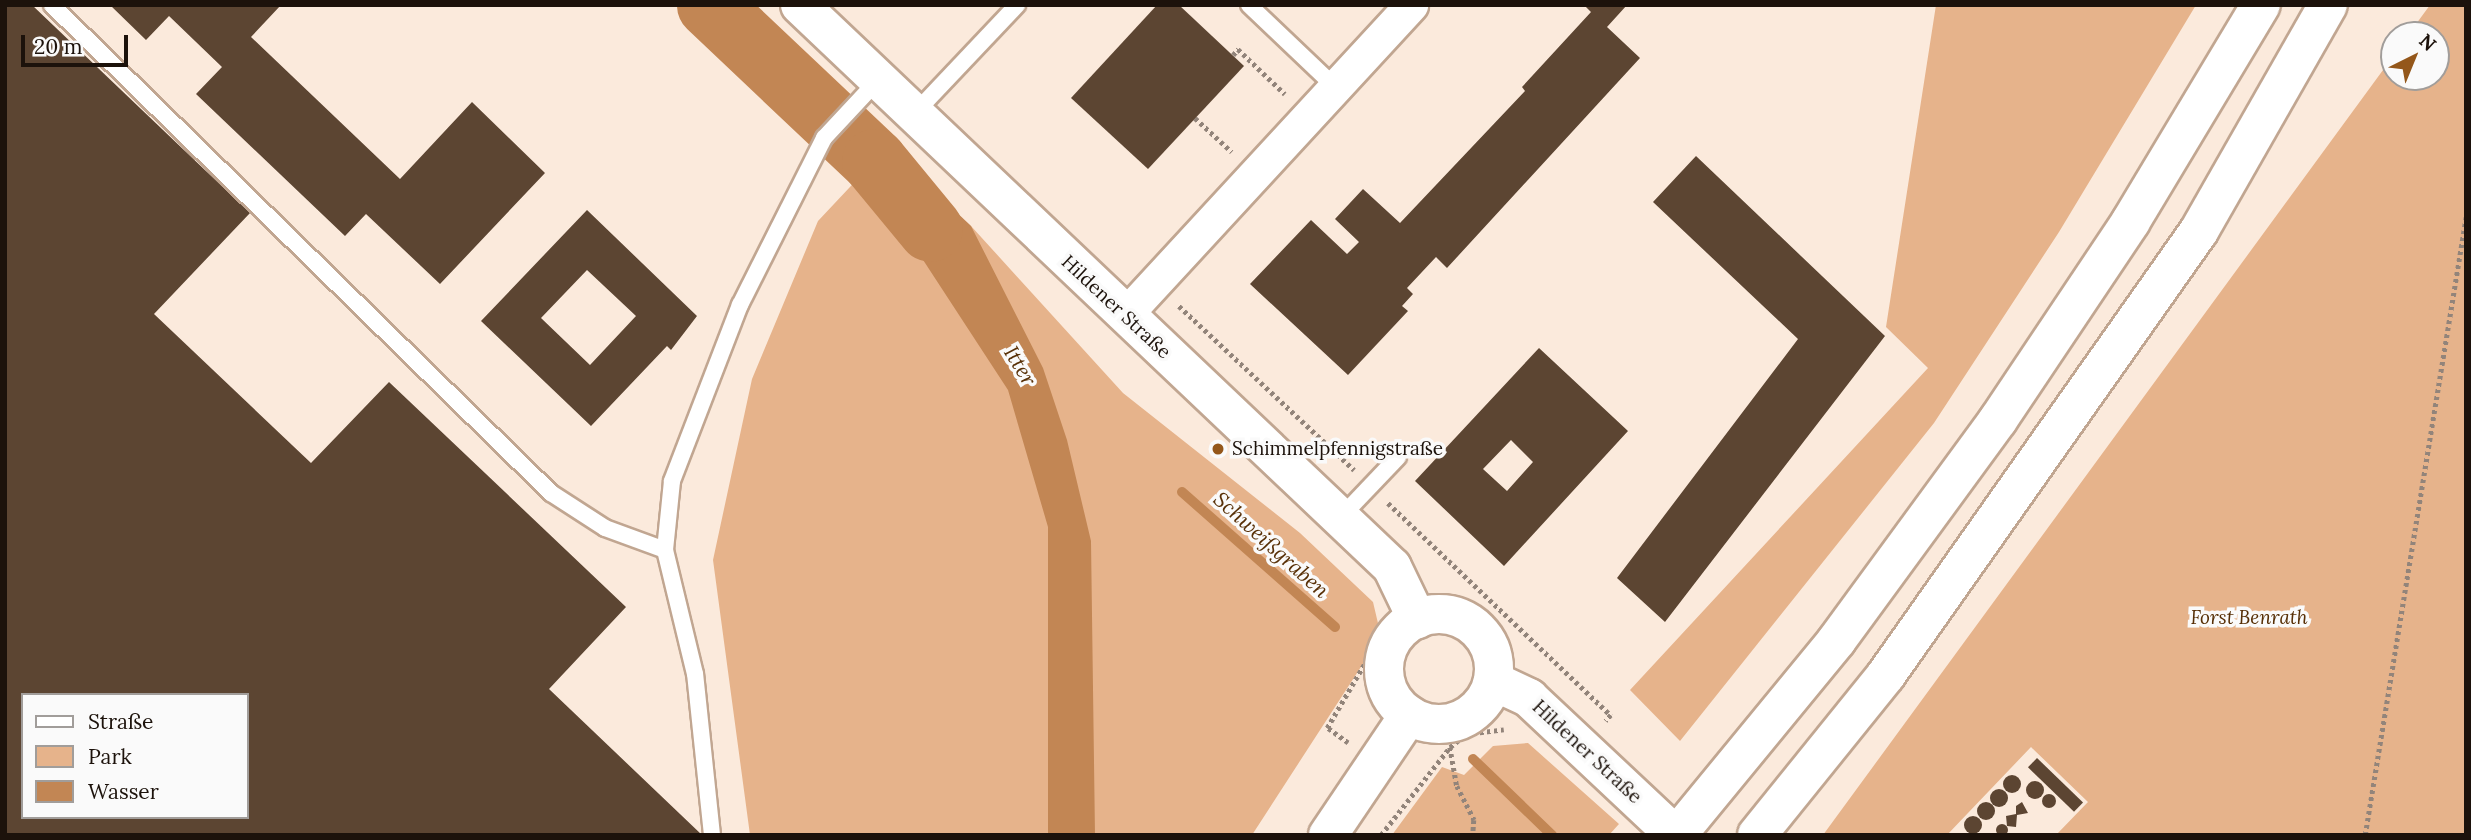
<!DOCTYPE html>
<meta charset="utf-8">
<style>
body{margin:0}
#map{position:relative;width:2471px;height:840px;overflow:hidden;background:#fbeadc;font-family:Lora,serif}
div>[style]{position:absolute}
.green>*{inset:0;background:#e6b38b}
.water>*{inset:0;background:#c28654}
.stream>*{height:10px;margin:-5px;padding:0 5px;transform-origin:5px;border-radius:5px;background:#c28654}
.river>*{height:65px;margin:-32.5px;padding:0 32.5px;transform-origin:32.5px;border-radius:32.5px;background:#c28654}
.building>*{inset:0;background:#5c4532;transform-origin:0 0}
.round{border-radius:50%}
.path>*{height:4.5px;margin-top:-2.25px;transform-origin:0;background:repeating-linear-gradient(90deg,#92847a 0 3.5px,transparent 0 7px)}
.roads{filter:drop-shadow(2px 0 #c1a691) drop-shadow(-2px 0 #c1a691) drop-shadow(0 2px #c1a691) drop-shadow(0 -2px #c1a691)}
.service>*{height:16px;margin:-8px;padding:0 8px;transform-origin:8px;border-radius:8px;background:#fff}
.minor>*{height:33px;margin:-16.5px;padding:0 16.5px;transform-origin:16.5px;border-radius:16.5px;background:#fff}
.secondary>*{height:38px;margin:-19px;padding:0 19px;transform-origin:19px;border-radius:19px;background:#fff}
.primary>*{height:38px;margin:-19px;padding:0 19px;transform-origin:19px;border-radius:19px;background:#fff}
.primary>.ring{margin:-19px;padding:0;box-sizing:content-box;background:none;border:38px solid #fff;border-radius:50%}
.motorway>*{height:38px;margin:-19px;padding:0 19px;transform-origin:19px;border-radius:19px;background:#fff}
.dots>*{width:19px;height:19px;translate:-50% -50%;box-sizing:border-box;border:4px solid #fafafa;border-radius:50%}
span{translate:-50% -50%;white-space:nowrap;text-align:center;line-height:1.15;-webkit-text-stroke:7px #fafafa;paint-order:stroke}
.street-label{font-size:19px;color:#1c120b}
.poi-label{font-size:19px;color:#1c120b}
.left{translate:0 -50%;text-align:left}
.park-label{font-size:19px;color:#562e05;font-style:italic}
.water-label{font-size:21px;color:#583007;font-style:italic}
.frame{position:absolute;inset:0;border:7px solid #1c120b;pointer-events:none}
.legend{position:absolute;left:21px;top:693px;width:228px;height:126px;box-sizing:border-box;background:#fafafa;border:2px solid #a19d9a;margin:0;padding:9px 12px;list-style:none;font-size:21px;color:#1c120b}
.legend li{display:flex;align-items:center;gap:14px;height:35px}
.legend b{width:35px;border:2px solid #a19d9a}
.north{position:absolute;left:2380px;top:21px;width:70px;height:70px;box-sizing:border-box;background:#fafafa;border:2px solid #a19d9a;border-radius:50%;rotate:43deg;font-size:19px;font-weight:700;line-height:28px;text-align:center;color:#1c120b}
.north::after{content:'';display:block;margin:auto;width:24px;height:32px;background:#94571a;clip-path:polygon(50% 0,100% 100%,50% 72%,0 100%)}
.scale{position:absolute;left:21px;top:35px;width:107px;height:32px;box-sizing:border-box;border:4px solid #1c120b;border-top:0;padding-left:9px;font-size:21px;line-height:24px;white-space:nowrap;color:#1c120b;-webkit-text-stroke:5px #fafafa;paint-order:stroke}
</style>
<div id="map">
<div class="green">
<div style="clip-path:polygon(1936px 5px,2196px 5px,2059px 232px,1934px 423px,1680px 741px,1630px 690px,1928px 368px,1886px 327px)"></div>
<div style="clip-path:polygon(2430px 5px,2466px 5px,2466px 835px,2056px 835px,2088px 802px,2031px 747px,1947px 835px,1823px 835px,2394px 55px,2394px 77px,2436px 77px,2436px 35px,2408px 35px)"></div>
<div style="clip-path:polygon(897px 160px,971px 226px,1123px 393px,1300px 533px,1373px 602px,1381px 636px,1252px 835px,750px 835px,713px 560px,752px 379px,818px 221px,865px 171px)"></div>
<div style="clip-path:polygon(1528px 743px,1619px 824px,1609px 835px,1392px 835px,1442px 767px,1464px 775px,1493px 746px)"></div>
</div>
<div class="water">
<div style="clip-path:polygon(680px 5px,737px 5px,805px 70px,779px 99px)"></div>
<div style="clip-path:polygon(887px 146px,971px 226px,1043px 368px,1067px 440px,1091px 541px,1095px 835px,1048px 835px,1048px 527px,1008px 390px,865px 171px)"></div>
</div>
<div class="stream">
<div style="left:1182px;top:492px;width:204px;rotate:41.4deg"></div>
<div style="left:1473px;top:759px;width:110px;rotate:43.9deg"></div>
</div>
<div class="river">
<div style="left:709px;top:5px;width:227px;rotate:43.4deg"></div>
<div style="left:874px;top:161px;width:88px;rotate:50.5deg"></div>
</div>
<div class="building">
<div style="clip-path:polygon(evenodd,5px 5px,32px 5px,250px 213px,154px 314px,311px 463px,389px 382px,626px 607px,549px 689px,702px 835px,5px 835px,5px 5px,23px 695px,247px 695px,247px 817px,23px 817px,23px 695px)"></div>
<div style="clip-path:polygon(110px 5px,281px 5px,251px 37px,400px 179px,472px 102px,545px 173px,440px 284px,366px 214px,345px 236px,196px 94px,222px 67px,169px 16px,146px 40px)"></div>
<div style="clip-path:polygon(1157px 5px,1179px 5px,1244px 66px,1148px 169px,1071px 98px)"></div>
<div style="clip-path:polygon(1584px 5px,1627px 5px,1607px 27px,1640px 58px,1447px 268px,1436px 257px,1407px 288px,1413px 294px,1402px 306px,1408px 311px,1348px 375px,1250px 284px,1311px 220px,1347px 254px,1359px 242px,1335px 219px,1363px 189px,1400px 223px,1525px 91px,1522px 87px,1591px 12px)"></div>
<div style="clip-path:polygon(1696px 156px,1885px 336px,1665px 622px,1617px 578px,1798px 339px,1653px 202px)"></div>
<div style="clip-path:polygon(evenodd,587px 210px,697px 316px,671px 350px,667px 346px,591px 426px,481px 321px,587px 210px,587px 270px,636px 316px,590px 365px,541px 318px,587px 270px)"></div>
<div style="clip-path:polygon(evenodd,1539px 348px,1628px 431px,1504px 566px,1415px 481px,1539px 348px,1511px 440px,1533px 462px,1507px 491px,1483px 469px,1511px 440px)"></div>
<div style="left:2037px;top:758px;width:64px;height:13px;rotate:44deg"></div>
<div class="round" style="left:2003px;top:775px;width:18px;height:18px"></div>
<div class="round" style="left:2026px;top:781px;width:18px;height:18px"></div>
<div class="round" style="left:1990px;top:789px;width:18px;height:18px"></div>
<div class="round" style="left:2042px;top:794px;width:14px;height:14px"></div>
<div style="clip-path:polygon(2022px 802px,2028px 813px,2017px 815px,2016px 827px,2007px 826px,2006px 816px,2016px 814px,2016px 806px)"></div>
<div class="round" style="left:1977px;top:802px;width:18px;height:18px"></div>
<div class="round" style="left:1964px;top:816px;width:18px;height:18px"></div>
<div class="round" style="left:1996px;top:824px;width:12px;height:12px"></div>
</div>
<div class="path">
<div style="left:1233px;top:55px;width:8px;rotate:-50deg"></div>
<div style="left:1238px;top:49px;width:65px;rotate:43.8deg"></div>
<div style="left:1195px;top:118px;width:50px;rotate:42.6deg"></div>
<div style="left:1179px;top:306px;width:240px;rotate:43.1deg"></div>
<div style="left:1388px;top:503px;width:308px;rotate:43.6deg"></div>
<div style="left:1611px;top:715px;width:8px;rotate:130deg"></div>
<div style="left:1348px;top:743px;width:26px;rotate:-144deg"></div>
<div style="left:1327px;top:728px;width:109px;rotate:-59.7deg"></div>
<div style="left:1450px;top:747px;width:40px;rotate:80deg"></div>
<div style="left:1457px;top:786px;width:38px;rotate:63deg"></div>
<div style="left:1474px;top:820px;width:15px;rotate:94deg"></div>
<div style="left:1381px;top:835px;width:112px;rotate:-51.9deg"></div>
<div style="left:1450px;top:747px;width:21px;rotate:-39deg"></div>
<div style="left:1466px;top:734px;width:38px;rotate:-7deg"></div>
<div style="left:2365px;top:835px;width:626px;rotate:-80.72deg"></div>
</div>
<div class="roads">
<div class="service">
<div style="left:52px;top:5px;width:698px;rotate:44.36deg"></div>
<div style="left:551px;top:493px;width:64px;rotate:32.9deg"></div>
<div style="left:605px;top:528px;width:64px;rotate:20.1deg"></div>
<div style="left:1249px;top:5px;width:119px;rotate:43.6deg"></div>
<div style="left:914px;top:114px;width:150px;rotate:-46.6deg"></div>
<div style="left:1340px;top:518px;width:84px;rotate:-46.4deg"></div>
<div style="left:712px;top:835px;width:162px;rotate:-96deg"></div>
<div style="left:695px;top:674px;width:128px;rotate:-103.6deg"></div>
<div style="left:665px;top:550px;width:69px;rotate:-84.2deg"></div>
<div style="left:672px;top:481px;width:189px;rotate:-68.9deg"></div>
<div style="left:740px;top:305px;width:187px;rotate:-63.3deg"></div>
<div style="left:824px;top:138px;width:79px;rotate:-47deg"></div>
</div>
<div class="minor">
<div style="left:1125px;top:315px;width:422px;rotate:-47.3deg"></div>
</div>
<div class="secondary">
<div style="left:1328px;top:835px;width:145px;rotate:-56deg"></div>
</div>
<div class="primary">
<div style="left:800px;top:5px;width:816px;rotate:43.51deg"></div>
<div style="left:1392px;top:567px;width:58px;rotate:64.3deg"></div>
<div class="ring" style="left:1384px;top:614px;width:72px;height:72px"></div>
<div style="left:1493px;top:681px;width:40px;rotate:25deg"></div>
<div style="left:1529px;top:698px;width:200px;rotate:43.2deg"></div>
</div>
<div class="motorway">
<div style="left:1677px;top:835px;width:252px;rotate:-50.6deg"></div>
<div style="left:1837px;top:640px;width:273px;rotate:-53.8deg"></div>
<div style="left:1998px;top:420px;width:239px;rotate:-56.2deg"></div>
<div style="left:2131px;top:221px;width:252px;rotate:-59deg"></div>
<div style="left:1757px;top:835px;width:206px;rotate:-51.1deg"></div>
<div style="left:1886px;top:675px;width:543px;rotate:-54.82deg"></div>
<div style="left:2199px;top:231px;width:260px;rotate:-60.3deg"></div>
</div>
</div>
<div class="dots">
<div style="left:1218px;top:449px;background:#94571a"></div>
</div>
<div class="street-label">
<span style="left:1116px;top:307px;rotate:43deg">Hildener Straße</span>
<span style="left:1587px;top:752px;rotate:43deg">Hildener Straße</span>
</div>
<div class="poi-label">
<span class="left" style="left:1232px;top:449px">Schimmelpfennigstraße</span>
</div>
<div class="park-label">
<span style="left:2249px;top:618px">Forst Benrath</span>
</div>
<div class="water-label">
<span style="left:1020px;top:366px;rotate:59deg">Itter</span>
<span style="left:1271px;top:545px;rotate:42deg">Schweißgraben</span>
</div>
<div class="frame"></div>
<ul class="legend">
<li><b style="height:9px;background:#fff"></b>Straße</li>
<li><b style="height:19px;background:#e6b38b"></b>Park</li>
<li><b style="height:19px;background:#c28654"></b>Wasser</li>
</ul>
<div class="north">N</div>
<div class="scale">20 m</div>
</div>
